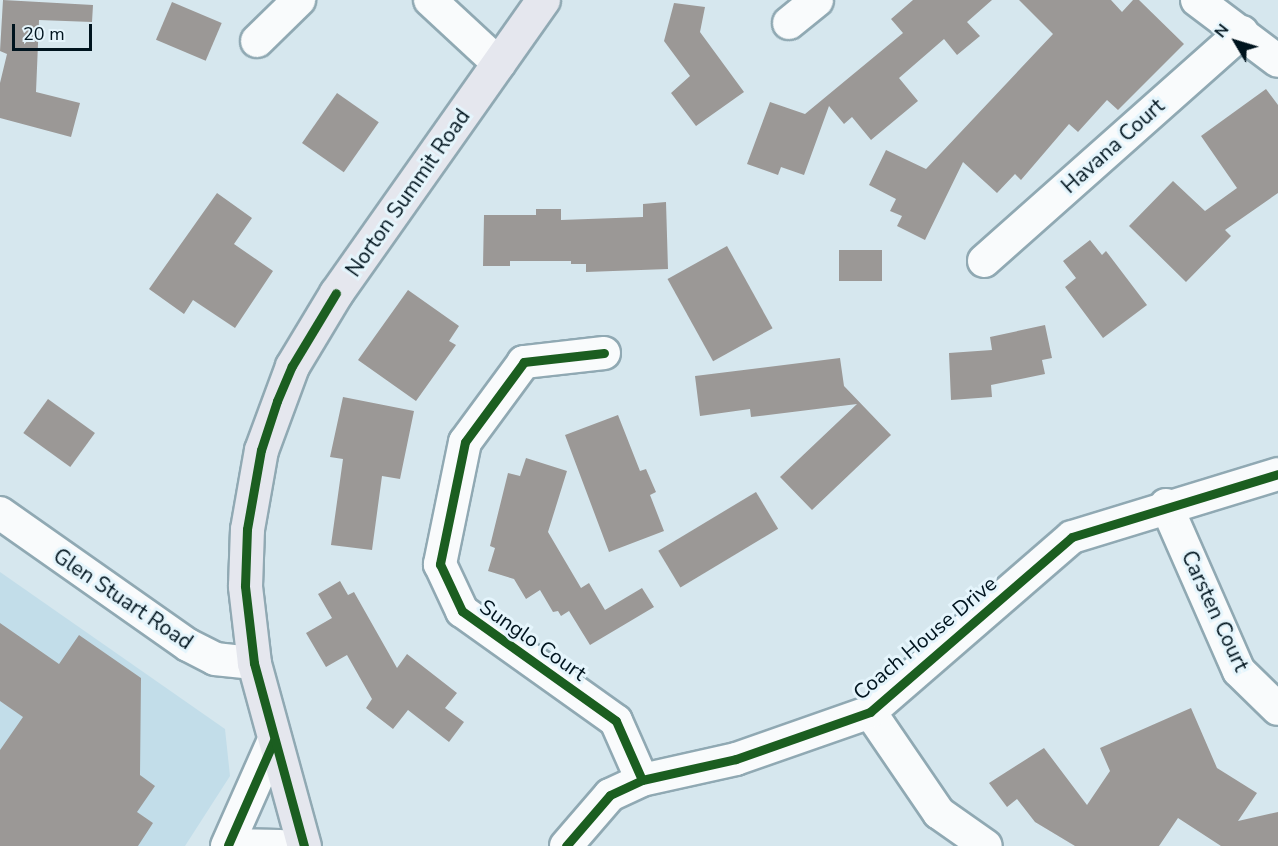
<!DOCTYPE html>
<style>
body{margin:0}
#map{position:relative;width:1278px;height:846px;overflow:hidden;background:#d6e7ee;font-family:"Nunito Sans",sans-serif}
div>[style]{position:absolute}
.built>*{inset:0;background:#c2dde9}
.building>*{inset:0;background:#9b9896;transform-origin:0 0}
.roads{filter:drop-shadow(2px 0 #90a9b3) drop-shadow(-2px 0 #90a9b3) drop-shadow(0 2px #90a9b3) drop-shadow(0 -2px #90a9b3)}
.minor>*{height:32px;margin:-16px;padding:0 16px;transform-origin:16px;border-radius:16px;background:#f9fbfc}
.major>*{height:33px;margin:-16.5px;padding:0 16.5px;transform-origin:16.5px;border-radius:16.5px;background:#e5e7ee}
.cycleway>*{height:9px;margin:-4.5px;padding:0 4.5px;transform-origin:4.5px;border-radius:4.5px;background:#1b5e20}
span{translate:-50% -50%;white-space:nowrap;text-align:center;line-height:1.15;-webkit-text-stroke:6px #e5f5fc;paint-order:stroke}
.street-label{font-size:21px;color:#00141e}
.north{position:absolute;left:1206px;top:12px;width:60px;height:60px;-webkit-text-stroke:4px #e5f5fc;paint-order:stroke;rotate:308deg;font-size:16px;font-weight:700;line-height:24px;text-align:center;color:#00141e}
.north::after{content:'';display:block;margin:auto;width:21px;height:27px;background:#00141e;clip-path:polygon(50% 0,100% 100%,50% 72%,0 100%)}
.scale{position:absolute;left:12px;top:24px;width:80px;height:27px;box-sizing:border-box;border:3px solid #00141e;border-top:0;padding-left:8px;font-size:18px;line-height:21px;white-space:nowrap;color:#00141e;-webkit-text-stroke:4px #e5f5fc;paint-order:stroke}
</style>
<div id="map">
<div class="built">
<div style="clip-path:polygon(0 572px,225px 729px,230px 776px,185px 846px,0 846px)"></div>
</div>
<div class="building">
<div style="clip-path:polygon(3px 0,93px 5px,92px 22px,39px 20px,36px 92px,80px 103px,71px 137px,0 118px,0 83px,7px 54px,0 51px)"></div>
<div style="clip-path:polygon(913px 0,992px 0,967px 22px,980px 36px,957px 55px,944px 39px,899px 78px,918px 101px,871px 140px,852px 117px,844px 124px,829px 106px,804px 175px,781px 167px,778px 175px,747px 164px,770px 102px,805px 114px,903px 33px,891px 19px)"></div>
<div style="clip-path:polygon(1019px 0,1111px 0,1122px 12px,1133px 0,1139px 0,1184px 44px,1118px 110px,1107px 100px,1078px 132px,1069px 124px,1021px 180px,1015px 174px,997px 193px,963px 162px,925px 240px,897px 226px,902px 216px,890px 211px,896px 199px,869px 185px,886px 150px,926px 169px,1053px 34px)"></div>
<div style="left:172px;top:2px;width:54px;height:41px;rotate:23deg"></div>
<div style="clip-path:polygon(674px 3px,705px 7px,700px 32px,744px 92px,696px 126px,671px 93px,690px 76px,664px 41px)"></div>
<div style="clip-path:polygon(1266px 89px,1278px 105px,1278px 193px,1225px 230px,1231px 236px,1186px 282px,1129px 226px,1173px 181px,1205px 211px,1237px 188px,1201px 136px)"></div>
<div style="left:337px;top:93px;width:51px;height:61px;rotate:35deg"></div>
<div style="clip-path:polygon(217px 193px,252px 218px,234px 244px,273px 271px,235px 328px,193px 300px,184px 314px,149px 289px)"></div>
<div style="clip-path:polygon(666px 202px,668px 269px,586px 272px,586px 264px,571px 264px,571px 261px,510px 261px,510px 266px,483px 266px,484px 215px,536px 215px,536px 209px,561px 209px,561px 220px,643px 217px,643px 204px)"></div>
<div style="clip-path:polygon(1090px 240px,1102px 255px,1106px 251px,1147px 305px,1103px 338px,1065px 287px,1076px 278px,1063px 261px)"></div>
<div style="left:727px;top:246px;width:94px;height:68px;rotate:61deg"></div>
<div style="left:839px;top:250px;width:43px;height:31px"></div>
<div style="clip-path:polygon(408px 290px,459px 326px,449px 341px,456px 345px,416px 401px,358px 360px)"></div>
<div style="clip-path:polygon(1045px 325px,1052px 358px,1042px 360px,1045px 374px,991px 385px,992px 397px,951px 400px,949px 353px,992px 350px,990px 337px)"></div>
<div style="clip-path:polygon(840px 358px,844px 386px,891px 435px,812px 510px,780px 477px,857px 404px,751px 417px,750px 409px,700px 416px,695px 376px)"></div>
<div style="clip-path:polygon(343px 397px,414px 411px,400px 479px,382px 476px,372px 550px,331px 545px,343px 459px,330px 457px)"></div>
<div style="left:48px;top:399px;width:58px;height:42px;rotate:36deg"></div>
<div style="clip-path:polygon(618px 415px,640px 471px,646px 469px,656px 492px,650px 495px,664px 531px,609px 552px,565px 435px)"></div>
<div style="clip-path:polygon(526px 458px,567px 471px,548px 532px,581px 588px,589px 583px,605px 610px,642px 588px,654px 607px,590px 645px,569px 611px,561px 616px,558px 611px,553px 612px,540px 590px,526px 599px,514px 579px,488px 571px,495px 548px,490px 546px,508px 473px,520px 476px)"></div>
<div style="left:756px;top:492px;width:43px;height:114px;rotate:59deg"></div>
<div style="clip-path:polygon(340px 581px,348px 595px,354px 592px,397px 668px,407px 654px,457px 693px,445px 708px,464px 722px,449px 742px,408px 710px,393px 729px,366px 708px,372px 699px,347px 655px,326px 667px,306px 633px,332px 618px,318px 594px)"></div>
<div style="clip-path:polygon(0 623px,59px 664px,79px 635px,141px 678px,140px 775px,155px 786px,137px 812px,153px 823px,138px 846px,0 846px,0 750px,23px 717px,0 701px)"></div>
<div style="clip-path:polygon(1191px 708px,1217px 768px,1257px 793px,1238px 821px,1278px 812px,1278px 846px,1221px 846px,1178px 818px,1159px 846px,1075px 846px,1035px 822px,1017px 799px,1007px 807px,989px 783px,1044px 748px,1087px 805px,1110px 771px,1100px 748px)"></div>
</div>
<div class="roads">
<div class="minor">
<div style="left:430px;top:0;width:94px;rotate:42.8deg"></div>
<div style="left:1197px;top:0;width:101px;rotate:37deg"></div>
<div style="left:789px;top:23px;width:36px;rotate:-39deg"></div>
<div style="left:257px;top:41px;width:59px;rotate:-44.3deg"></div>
<div style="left:984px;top:261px;width:345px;rotate:-41.6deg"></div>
<div style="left:604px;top:353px;width:81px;rotate:173.6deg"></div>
<div style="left:524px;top:362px;width:99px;rotate:126.4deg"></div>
<div style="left:465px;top:442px;width:125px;rotate:101.6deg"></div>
<div style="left:440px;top:564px;width:52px;rotate:64.9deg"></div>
<div style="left:462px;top:611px;width:189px;rotate:35.5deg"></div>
<div style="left:616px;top:721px;width:64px;rotate:66.2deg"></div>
<div style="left:1166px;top:505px;width:181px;rotate:66.3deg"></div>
<div style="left:1239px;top:671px;width:54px;rotate:44.3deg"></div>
<div style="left:0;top:513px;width:230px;rotate:35.1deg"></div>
<div style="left:188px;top:645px;width:30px;rotate:27deg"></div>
<div style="left:215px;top:659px;width:39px;rotate:6deg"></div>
<div style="left:870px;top:712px;width:122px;rotate:55.7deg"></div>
<div style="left:939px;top:813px;width:57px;rotate:35.1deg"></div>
<div style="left:228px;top:845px;width:52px;rotate:1.1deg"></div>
<div style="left:227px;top:846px;width:116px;rotate:-66.1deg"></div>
<div style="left:566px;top:846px;width:67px;rotate:-49.2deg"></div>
<div style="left:610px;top:795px;width:35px;rotate:-25deg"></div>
<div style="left:642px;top:780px;width:96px;rotate:-12.6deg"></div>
<div style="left:736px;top:759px;width:142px;rotate:-19.3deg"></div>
<div style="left:870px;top:712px;width:267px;rotate:-40.9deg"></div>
<div style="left:1072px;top:537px;width:215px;rotate:-17deg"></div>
</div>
<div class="major">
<div style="left:304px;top:846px;width:190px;rotate:-105.3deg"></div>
<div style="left:254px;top:663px;width:78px;rotate:-96.7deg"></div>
<div style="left:245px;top:586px;width:57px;rotate:-88deg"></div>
<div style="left:247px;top:529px;width:80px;rotate:-80deg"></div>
<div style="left:261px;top:450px;width:90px;rotate:-69.7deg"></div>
<div style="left:292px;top:366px;width:85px;rotate:-58.9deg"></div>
<div style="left:336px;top:293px;width:359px;rotate:-54.8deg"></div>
</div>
</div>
<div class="cycleway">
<div style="left:604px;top:353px;width:81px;rotate:173.6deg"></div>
<div style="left:524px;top:362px;width:99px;rotate:126.4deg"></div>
<div style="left:465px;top:442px;width:125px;rotate:101.6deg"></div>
<div style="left:440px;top:564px;width:52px;rotate:64.9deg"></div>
<div style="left:462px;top:611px;width:189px;rotate:35.5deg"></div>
<div style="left:616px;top:721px;width:64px;rotate:66.2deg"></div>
<div style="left:228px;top:845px;width:115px;rotate:-66.3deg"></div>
<div style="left:304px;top:846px;width:190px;rotate:-105.3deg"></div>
<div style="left:254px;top:663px;width:78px;rotate:-96.7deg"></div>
<div style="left:245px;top:586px;width:57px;rotate:-88deg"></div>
<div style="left:247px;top:529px;width:80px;rotate:-80deg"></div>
<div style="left:261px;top:450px;width:52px;rotate:-71.9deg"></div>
<div style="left:277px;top:401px;width:38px;rotate:-67deg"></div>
<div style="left:292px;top:366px;width:85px;rotate:-58.9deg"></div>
<div style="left:566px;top:846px;width:67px;rotate:-49.2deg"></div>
<div style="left:610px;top:795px;width:35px;rotate:-25deg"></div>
<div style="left:642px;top:780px;width:96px;rotate:-12.6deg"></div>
<div style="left:736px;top:759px;width:142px;rotate:-19.3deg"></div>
<div style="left:870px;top:712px;width:267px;rotate:-40.9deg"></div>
<div style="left:1072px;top:537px;width:215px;rotate:-17deg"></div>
</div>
<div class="street-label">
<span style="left:1113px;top:146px;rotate:-42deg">Havana Court</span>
<span style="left:408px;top:193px;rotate:-55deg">Norton Summit Road</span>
<span style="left:123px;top:599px;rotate:34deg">Glen Stuart Road</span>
<span style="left:1215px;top:611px;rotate:65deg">Carsten Court</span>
<span style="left:925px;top:638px;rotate:-40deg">Coach House Drive</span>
<span style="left:533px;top:640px;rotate:35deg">Sunglo Court</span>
</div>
<div class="north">N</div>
<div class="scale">20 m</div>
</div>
